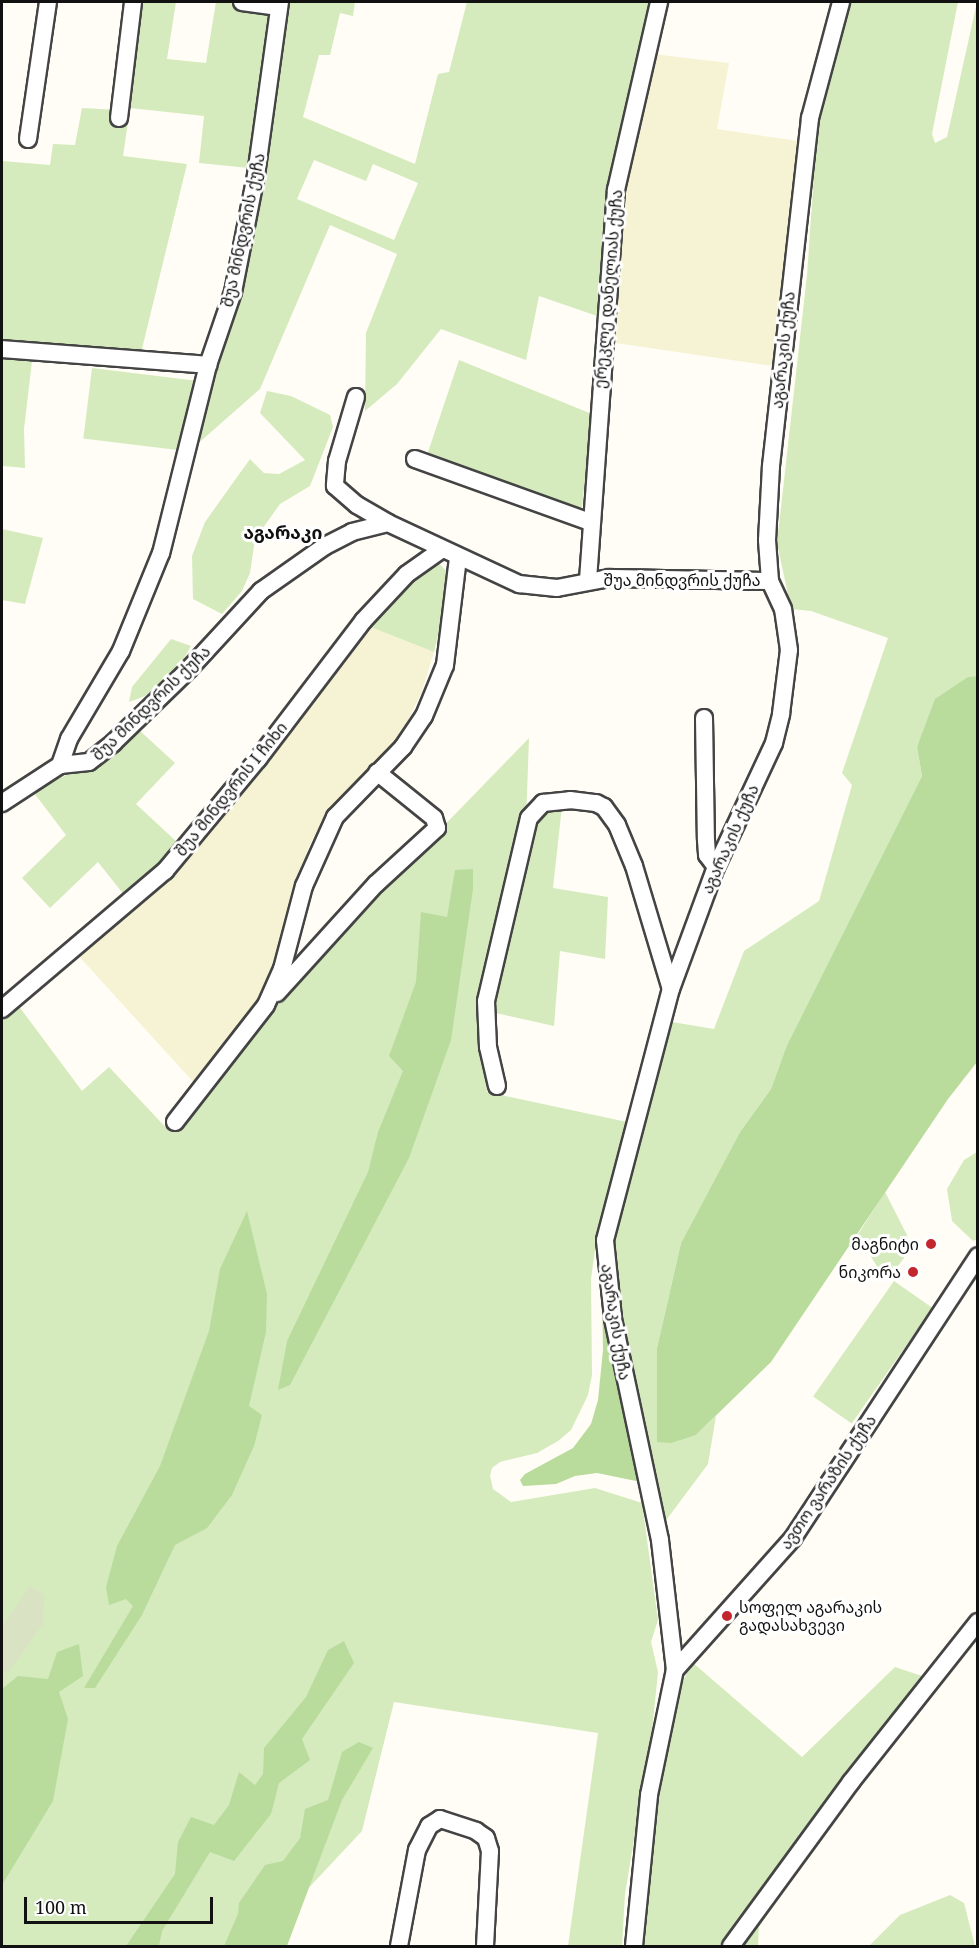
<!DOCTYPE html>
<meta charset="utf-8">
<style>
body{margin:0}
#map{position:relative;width:979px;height:1948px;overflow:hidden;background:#fffdf5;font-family:"Noto Serif","Noto Sans Georgian",serif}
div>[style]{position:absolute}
.farmland>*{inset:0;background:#f6f3d4}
.green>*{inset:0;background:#d5ebbd;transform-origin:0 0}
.forest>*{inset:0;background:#b9dc9c}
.cemetery>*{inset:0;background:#d9e3c4}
.roads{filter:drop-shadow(2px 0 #444) drop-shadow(-2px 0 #444) drop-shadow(0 2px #444) drop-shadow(0 -2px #444)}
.minor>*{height:16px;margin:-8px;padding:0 8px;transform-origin:8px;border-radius:8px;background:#fff}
.dots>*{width:16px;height:16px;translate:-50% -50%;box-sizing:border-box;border:3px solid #fff;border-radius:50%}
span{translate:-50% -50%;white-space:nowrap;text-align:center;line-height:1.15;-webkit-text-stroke:6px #fff;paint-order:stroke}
.street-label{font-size:16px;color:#111}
.poi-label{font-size:16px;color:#111}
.right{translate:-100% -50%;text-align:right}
.left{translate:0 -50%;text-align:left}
.neighbourhood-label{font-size:18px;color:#111;font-weight:700}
.frame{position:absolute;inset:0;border:3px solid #111;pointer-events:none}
.scale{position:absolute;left:24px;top:1897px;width:189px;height:27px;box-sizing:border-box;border:3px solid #111;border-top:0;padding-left:8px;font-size:18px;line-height:21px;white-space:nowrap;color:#111;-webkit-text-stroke:4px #fff;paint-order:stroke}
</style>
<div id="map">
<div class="farmland">
<div style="clip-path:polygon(653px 54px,729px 63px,717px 129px,798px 141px,773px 366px,609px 342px,618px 208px)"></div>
<div style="clip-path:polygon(368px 626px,434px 652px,422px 691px,402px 733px,333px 809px,309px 845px,276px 969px,262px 1000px,196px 1085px,75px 952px,132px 911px,174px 868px)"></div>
</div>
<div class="green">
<div style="clip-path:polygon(132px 2px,176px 2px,167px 59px,206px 63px,216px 2px,274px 5px,249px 168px,199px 163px,204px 116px,130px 108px,123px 156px,187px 164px,141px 353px,2px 343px,2px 161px,50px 165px,53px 144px,75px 145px,82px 108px,118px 110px)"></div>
<div style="clip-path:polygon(evenodd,287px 2px,355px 2px,353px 16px,340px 13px,330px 55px,319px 55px,303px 117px,415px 164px,438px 74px,449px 72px,467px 2px,652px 2px,600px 317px,539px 296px,526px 360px,441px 329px,397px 384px,365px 411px,366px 333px,397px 254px,330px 225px,260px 389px,194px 447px,239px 291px,287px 2px,314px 160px,366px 181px,373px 164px,418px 183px,394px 240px,297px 199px,314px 160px)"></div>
<div style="clip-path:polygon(847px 2px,958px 2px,932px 134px,935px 143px,947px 137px,977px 2px,977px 676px,968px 677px,917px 747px,922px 776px,787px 1045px,771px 1089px,740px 1132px,681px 1243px,657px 1348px,658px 1390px,696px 1435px,716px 1416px,708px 1464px,664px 1523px,609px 1257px,639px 1136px,672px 1022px,714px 1029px,744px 951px,819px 901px,852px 785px,842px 773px,888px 638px,811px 611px,791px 609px,777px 543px,807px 275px,818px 117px)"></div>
<div style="clip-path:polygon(2px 357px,32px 361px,24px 429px,25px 468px,3px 466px,2px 472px)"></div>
<div style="clip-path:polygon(459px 360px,592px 414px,582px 507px,564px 509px,426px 458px)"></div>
<div style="left:92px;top:368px;width:105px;height:71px;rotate:7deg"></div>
<div style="clip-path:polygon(267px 391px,291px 396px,330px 415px,333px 427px,310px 486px,280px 504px,255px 539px,250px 573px,242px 591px,222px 614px,193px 599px,192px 556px,205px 522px,250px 459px,264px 473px,279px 474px,305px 460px,260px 413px)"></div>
<div style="clip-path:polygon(2px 529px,43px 538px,25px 604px,2px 600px)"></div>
<div style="clip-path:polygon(436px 560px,447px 572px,448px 592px,434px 652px,368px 626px,401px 583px)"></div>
<div style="clip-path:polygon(171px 639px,191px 646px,180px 665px,145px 696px,129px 702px,132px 687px)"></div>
<div style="clip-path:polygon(138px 729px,175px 763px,136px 804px,178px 843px,128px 900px,98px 862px,50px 908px,22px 878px,66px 835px,31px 789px,92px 765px)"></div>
<div style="clip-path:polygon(529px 738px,526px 821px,545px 809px,562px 806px,553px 888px,608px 897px,605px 959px,560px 951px,554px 1026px,478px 1009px,487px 1092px,627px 1122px,598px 1229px,591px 1279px,592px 1375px,588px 1395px,571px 1430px,558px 1441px,537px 1453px,500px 1462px,492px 1468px,490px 1476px,493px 1489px,511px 1502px,595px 1488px,642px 1503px,658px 1620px,651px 1642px,658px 1672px,652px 1731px,625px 1894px,622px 1946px,568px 1946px,598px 1733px,394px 1702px,362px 1831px,302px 1895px,284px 1946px,2px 1946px,2px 1014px,15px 1001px,82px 1091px,109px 1067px,170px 1132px,269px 1006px)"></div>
<div style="clip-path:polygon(977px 1152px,978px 1239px,973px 1241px,952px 1221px,947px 1189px,964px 1160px)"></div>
<div style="clip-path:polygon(885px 1192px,908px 1237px,902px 1241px,907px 1254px,895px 1270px,881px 1273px,865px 1247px,855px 1239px)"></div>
<div style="left:894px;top:1281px;width:47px;height:141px;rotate:35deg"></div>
<div style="clip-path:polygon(692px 1662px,802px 1757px,895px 1667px,934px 1680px,851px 1782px,850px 1801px,817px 1841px,759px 1927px,758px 1946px,634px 1946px,659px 1733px)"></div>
<div style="clip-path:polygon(950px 1895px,964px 1903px,975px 1946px,869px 1946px,900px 1915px)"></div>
</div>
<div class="forest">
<div style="clip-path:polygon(977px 676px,977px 1062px,948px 1099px,771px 1362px,696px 1435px,671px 1443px,657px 1442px,657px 1348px,681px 1243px,740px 1132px,771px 1089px,787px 1045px,922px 776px,917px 747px,935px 699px,968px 677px)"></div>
<div style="clip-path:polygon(473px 869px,473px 889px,451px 1040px,409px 1158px,290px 1385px,278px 1390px,287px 1341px,368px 1172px,378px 1132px,403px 1071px,389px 1056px,416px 982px,421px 912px,447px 917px,455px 870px)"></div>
<div style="clip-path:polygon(247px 1211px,267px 1294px,266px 1332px,249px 1406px,262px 1415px,254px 1446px,232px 1495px,207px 1528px,175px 1545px,142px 1615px,95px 1688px,84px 1688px,133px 1606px,126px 1599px,109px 1605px,106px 1587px,117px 1546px,160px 1466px,209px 1331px,220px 1269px)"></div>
<div style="clip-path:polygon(602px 1292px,641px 1482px,597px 1473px,575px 1476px,556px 1484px,523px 1486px,520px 1480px,525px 1474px,573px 1448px,591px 1424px,598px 1400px,603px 1350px)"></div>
<div style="clip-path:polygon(344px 1641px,354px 1663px,302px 1739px,310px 1760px,279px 1783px,271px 1814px,234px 1861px,210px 1852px,162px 1931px,159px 1946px,126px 1946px,175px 1874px,178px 1842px,191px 1817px,214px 1825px,229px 1805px,239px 1772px,255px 1785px,263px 1774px,264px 1748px,306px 1697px,328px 1650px)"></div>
<div style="clip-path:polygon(79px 1644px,83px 1676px,59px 1692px,68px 1719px,53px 1801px,2px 1885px,2px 1689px,18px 1676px,48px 1679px,57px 1652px)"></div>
<div style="clip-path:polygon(359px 1742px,373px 1748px,342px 1800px,287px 1946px,224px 1946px,238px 1914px,239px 1903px,265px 1865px,283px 1861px,300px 1838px,305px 1809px,328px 1800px,342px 1752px)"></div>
</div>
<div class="cemetery">
<div style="clip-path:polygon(30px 1586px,44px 1595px,43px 1624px,7px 1674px,2px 1670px,2px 1626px)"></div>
</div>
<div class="roads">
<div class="minor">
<div style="left:242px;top:2px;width:37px;rotate:8deg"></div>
<div style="left:280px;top:2px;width:175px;rotate:97.9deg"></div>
<div style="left:256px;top:175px;width:119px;rotate:101.1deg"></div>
<div style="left:233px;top:292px;width:77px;rotate:108.9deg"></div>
<div style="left:208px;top:365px;width:194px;rotate:104deg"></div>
<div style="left:161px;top:553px;width:106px;rotate:112.2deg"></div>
<div style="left:121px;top:651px;width:102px;rotate:120.6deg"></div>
<div style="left:69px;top:739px;width:28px;rotate:109deg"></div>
<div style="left:60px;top:765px;width:29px;rotate:-6deg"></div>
<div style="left:89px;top:762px;width:31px;rotate:-38deg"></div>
<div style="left:113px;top:743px;width:107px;rotate:-44.2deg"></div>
<div style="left:190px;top:668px;width:105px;rotate:-47.3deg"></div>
<div style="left:261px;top:591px;width:78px;rotate:-35.1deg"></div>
<div style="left:325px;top:546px;width:30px;rotate:-27deg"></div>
<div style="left:352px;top:532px;width:37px;rotate:-14deg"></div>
<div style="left:119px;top:118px;width:117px;rotate:-83.1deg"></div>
<div style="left:28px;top:139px;width:138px;rotate:-81.7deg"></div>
<div style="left:2px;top:349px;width:207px;rotate:4.4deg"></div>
<div style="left:356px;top:397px;width:67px;rotate:106.5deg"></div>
<div style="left:337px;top:461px;width:25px;rotate:95deg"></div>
<div style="left:335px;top:486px;width:29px;rotate:41deg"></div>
<div style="left:357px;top:505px;width:36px;rotate:30deg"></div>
<div style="left:388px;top:523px;width:145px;rotate:25deg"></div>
<div style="left:519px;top:584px;width:38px;rotate:6deg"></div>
<div style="left:557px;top:588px;width:54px;rotate:-10.7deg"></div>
<div style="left:610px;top:578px;width:160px;rotate:1.1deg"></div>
<div style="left:415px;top:459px;width:186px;rotate:19.8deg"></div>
<div style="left:588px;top:580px;width:391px;rotate:-85.9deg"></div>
<div style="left:616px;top:190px;width:193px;rotate:-77.1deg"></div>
<div style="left:704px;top:718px;width:122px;rotate:89.1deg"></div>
<div style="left:706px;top:840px;width:15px;rotate:86deg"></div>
<div style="left:707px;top:855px;width:15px;rotate:53deg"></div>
<div style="left:2px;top:803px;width:69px;rotate:-33.2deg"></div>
<div style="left:277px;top:993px;width:147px;rotate:-47.8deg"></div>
<div style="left:376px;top:884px;width:83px;rotate:-42.6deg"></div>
<div style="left:437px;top:828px;width:10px;rotate:-107deg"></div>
<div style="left:434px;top:818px;width:73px;rotate:-141.1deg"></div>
<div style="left:2px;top:1009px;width:214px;rotate:-40.3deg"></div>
<div style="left:165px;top:871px;width:146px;rotate:-50.3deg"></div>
<div style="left:258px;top:759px;width:173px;rotate:-52.7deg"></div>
<div style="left:363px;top:621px;width:64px;rotate:-46.9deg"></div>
<div style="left:407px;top:574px;width:42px;rotate:-35.2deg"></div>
<div style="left:497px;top:1086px;width:40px;rotate:-103deg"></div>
<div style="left:488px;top:1047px;width:46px;rotate:-92.5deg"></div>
<div style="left:486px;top:1001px;width:188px;rotate:-76.8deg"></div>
<div style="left:529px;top:818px;width:21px;rotate:-47deg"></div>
<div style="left:543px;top:803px;width:27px;rotate:-6deg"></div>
<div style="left:570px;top:800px;width:26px;rotate:7deg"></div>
<div style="left:596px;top:803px;width:9px;rotate:27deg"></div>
<div style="left:604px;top:807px;width:22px;rotate:54deg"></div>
<div style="left:617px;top:825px;width:44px;rotate:67.5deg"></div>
<div style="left:634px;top:866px;width:128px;rotate:73.3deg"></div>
<div style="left:175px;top:1122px;width:148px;rotate:-52.1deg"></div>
<div style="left:266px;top:1005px;width:39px;rotate:-66deg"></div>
<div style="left:282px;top:969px;width:86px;rotate:-75.2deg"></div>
<div style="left:304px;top:886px;width:76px;rotate:-65.8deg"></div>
<div style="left:335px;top:817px;width:98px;rotate:-45.8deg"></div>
<div style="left:403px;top:747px;width:37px;rotate:-56deg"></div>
<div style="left:424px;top:716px;width:55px;rotate:-67.6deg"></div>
<div style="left:445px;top:665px;width:109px;rotate:-83.1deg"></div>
<div style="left:675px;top:1670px;width:131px;rotate:-96.6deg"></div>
<div style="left:660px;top:1540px;width:227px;rotate:-102deg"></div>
<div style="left:613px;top:1318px;width:78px;rotate:-95.9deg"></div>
<div style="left:605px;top:1240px;width:260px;rotate:-75.3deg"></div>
<div style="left:671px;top:989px;width:130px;rotate:-69.8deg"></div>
<div style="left:716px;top:867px;width:137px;rotate:-64.9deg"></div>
<div style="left:774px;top:743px;width:30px;rotate:-76deg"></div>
<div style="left:781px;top:714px;width:64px;rotate:-82.9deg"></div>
<div style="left:789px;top:650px;width:41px;rotate:-98.3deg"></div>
<div style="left:783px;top:609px;width:31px;rotate:-115deg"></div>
<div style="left:770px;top:581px;width:41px;rotate:-94.2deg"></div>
<div style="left:767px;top:540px;width:74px;rotate:-86.9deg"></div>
<div style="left:771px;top:466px;width:350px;rotate:-83.6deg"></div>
<div style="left:810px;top:118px;width:120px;rotate:-75deg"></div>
<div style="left:399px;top:1946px;width:98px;rotate:-79.4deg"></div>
<div style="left:417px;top:1850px;width:27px;rotate:-63deg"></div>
<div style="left:429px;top:1826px;width:13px;rotate:-32deg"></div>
<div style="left:440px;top:1819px;width:38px;rotate:18deg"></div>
<div style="left:476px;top:1831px;width:12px;rotate:35deg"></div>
<div style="left:486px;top:1838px;width:14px;rotate:73deg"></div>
<div style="left:490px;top:1851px;width:95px;rotate:93deg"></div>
<div style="left:634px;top:1946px;width:152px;rotate:-84.3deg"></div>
<div style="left:649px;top:1795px;width:128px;rotate:-78.3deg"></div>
<div style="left:675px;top:1670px;width:177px;rotate:-48.2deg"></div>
<div style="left:793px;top:1538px;width:337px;rotate:-56.7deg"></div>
<div style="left:731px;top:1946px;width:203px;rotate:-53.8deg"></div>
<div style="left:851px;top:1782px;width:204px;rotate:-51.6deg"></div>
</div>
</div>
<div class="dots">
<div style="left:931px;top:1244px;background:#c4262e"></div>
<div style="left:913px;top:1272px;background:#c4262e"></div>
<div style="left:727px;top:1616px;background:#c4262e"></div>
</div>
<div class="street-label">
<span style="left:243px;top:230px;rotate:-78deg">შუა მინდვრის ქუჩა</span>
<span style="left:608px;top:289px;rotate:-85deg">ერეკლე დანელიას ქუჩა</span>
<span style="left:783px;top:350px;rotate:-84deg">აგარაკის ქუჩა</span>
<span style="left:682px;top:580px">შუა მინდვრის ქუჩა</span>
<span style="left:151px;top:703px;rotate:-44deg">შუა მინდვრის ქუჩა</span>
<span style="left:231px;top:789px;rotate:-51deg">შუა მინდვრის I ჩიხი</span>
<span style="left:730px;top:839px;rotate:-66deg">აგარაკის ქუჩა</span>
<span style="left:616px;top:1322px;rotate:81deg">აგარაკის ქუჩა</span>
<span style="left:828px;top:1482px;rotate:-56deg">ავთო ვარაზის ქუჩა</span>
</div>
<div class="poi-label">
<span class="right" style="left:919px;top:1244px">მაგნიტი</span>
<span class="right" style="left:901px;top:1272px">ნიკორა</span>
<span class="left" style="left:739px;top:1616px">სოფელ აგარაკის<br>გადასახვევი</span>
</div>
<div class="neighbourhood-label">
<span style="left:283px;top:532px">აგარაკი</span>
</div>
<div class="frame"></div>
<div class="scale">100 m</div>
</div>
